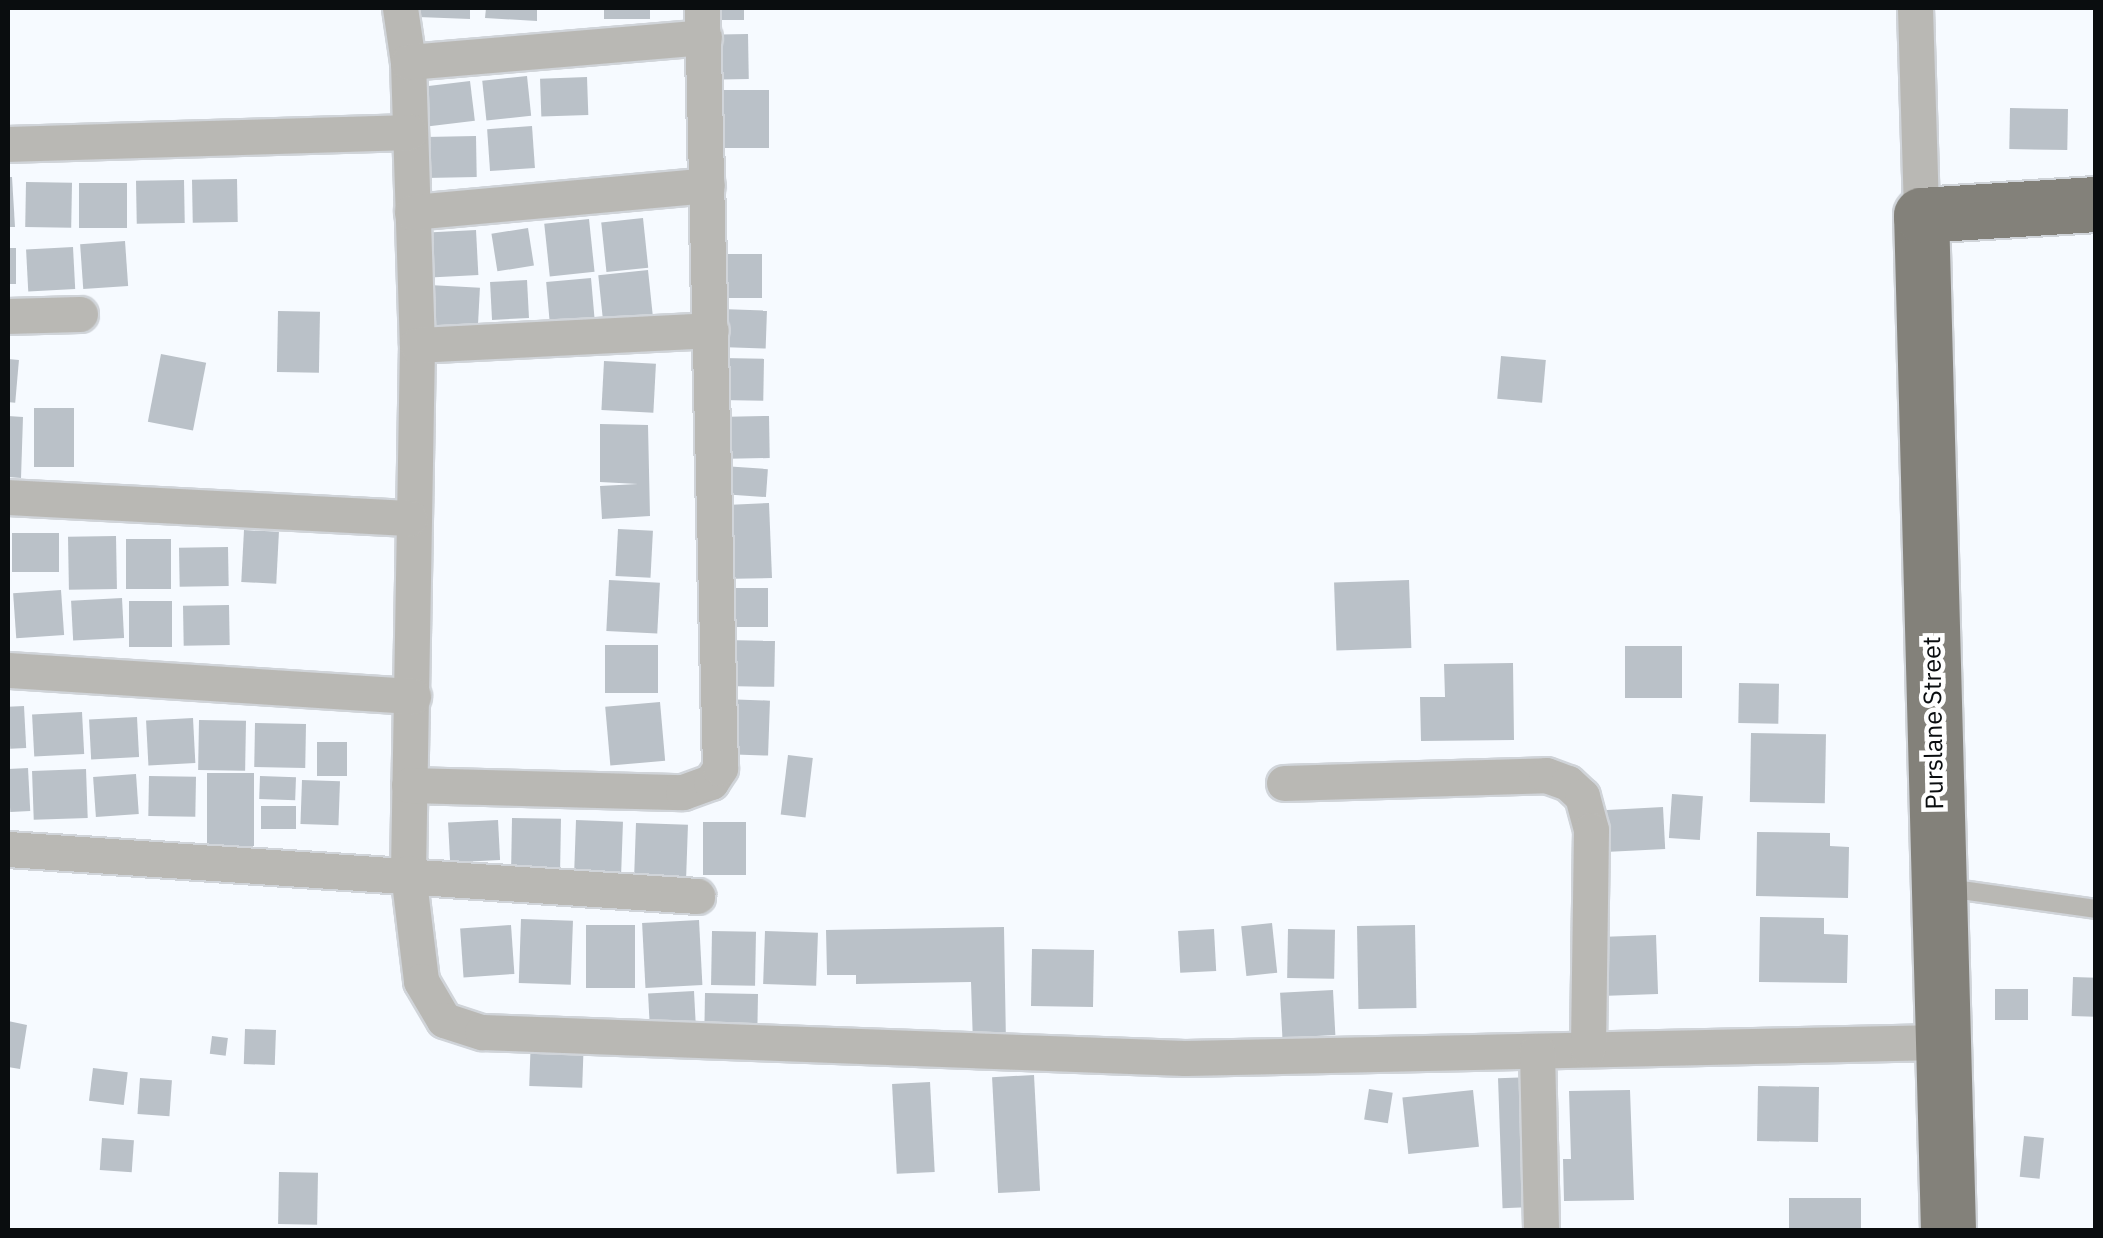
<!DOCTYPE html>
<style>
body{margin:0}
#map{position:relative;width:2103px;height:1238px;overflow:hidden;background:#f6faff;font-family:"IBM Plex Sans",sans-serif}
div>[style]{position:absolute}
.building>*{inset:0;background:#bac1c8;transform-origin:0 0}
.roads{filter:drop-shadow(2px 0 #d0d4d9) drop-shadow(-2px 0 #d0d4d9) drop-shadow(0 2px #d0d4d9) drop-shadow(0 -2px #d0d4d9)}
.lane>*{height:18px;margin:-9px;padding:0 9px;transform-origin:9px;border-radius:9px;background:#b9b8b4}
.street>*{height:35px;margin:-17.5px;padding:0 17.5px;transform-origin:17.5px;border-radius:17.5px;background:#b9b8b4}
.primary>*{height:55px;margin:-27.5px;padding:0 27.5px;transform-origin:27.5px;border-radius:27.5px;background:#83817a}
span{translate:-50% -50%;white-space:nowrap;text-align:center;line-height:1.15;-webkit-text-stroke:9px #fff;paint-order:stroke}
.street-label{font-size:25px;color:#0a0d0f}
.frame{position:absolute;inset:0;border:10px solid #0a0d0f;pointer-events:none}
</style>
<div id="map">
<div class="building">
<div style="clip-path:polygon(419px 8px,470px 8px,470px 19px,418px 17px)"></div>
<div style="clip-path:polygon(486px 8px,537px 8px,537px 21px,485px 18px)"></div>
<div style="left:604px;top:8px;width:46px;height:11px"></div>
<div style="left:707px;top:8px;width:37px;height:12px"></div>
<div style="left:748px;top:34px;width:45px;height:28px;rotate:89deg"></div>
<div style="left:527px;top:76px;width:40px;height:45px;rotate:84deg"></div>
<div style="left:587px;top:77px;width:38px;height:47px;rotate:88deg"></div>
<div style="left:470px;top:81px;width:40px;height:46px;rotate:83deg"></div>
<div style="left:769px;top:90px;width:58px;height:57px;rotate:90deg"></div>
<div style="left:2010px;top:108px;width:58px;height:41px;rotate:1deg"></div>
<div style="left:532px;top:126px;width:42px;height:45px;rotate:86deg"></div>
<div style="left:476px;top:136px;width:41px;height:51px;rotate:89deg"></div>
<div style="clip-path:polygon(8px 177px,12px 177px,15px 227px,8px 227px)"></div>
<div style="left:237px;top:179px;width:43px;height:45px;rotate:89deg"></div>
<div style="left:184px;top:180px;width:43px;height:48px;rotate:89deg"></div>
<div style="left:26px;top:182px;width:46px;height:45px;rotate:1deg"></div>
<div style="left:79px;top:183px;width:48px;height:45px"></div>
<div style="left:643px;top:218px;width:50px;height:42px;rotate:84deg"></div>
<div style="left:589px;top:219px;width:53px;height:45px;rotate:84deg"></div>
<div style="left:528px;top:228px;width:38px;height:37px;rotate:81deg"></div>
<div style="left:476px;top:230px;width:45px;height:53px;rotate:87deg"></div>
<div style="left:125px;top:241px;width:45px;height:45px;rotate:86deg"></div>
<div style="left:73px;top:247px;width:42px;height:47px;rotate:87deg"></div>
<div style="left:8px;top:248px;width:8px;height:36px"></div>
<div style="left:716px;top:254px;width:46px;height:44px"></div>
<div style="left:648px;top:270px;width:48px;height:50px;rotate:84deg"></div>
<div style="left:591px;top:278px;width:47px;height:45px;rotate:85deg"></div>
<div style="left:527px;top:280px;width:38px;height:37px;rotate:87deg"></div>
<div style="left:429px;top:285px;width:51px;height:40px;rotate:3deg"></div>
<div style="left:721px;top:309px;width:46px;height:38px;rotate:2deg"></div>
<div style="left:278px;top:311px;width:42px;height:61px;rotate:1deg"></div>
<div style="left:161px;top:354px;width:46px;height:69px;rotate:11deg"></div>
<div style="left:1501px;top:356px;width:45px;height:43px;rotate:5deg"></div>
<div style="left:721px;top:358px;width:43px;height:42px;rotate:1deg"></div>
<div style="left:8px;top:359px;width:11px;height:43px;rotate:5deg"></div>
<div style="left:604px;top:361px;width:52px;height:49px;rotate:3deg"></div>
<div style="left:34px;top:408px;width:40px;height:59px"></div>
<div style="clip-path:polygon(8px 416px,23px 417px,21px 478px,8px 477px)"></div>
<div style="left:769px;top:416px;width:42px;height:52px;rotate:89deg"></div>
<div style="clip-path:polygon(600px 424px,648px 425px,650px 516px,602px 519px,600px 486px,638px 484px,600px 482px)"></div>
<div style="left:723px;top:466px;width:45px;height:28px;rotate:4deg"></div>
<div style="clip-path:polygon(769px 503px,772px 578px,720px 579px,726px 505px)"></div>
<div style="left:618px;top:529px;width:35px;height:47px;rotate:3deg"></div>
<div style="left:244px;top:530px;width:35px;height:52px;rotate:3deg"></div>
<div style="left:12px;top:533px;width:47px;height:39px"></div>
<div style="left:116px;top:536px;width:53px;height:48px;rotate:89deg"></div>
<div style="left:126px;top:539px;width:45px;height:50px"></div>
<div style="left:228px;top:547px;width:39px;height:49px;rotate:89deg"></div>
<div style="left:609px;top:580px;width:51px;height:51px;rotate:3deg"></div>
<div style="left:1409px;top:580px;width:68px;height:75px;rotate:88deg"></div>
<div style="left:720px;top:588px;width:48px;height:39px"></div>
<div style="left:61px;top:590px;width:45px;height:48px;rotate:86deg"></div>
<div style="left:122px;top:598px;width:40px;height:51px;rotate:87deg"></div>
<div style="left:172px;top:601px;width:46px;height:43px;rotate:90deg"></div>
<div style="left:229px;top:605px;width:40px;height:46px;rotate:89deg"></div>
<div style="left:725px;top:640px;width:50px;height:46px;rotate:1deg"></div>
<div style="left:605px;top:645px;width:53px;height:48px"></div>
<div style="left:1625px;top:646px;width:57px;height:52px"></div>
<div style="clip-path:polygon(1513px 663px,1514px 740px,1421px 741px,1420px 697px,1445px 697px,1444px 664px)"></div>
<div style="left:1739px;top:683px;width:40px;height:40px;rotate:1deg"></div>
<div style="left:723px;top:699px;width:47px;height:55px;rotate:2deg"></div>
<div style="left:660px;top:702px;width:59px;height:55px;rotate:85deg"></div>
<div style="left:24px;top:706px;width:42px;height:16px;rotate:87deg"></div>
<div style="left:82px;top:712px;width:42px;height:50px;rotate:87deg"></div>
<div style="left:137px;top:717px;width:40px;height:48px;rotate:87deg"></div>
<div style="left:193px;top:718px;width:45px;height:47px;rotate:87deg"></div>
<div style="left:199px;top:720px;width:47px;height:50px;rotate:1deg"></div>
<div style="left:255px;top:723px;width:51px;height:44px;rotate:1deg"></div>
<div style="left:1751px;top:733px;width:75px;height:69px;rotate:1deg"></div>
<div style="left:317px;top:742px;width:30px;height:34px"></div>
<div style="left:788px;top:755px;width:25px;height:60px;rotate:7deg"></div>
<div style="left:28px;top:768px;width:43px;height:20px;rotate:87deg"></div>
<div style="left:86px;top:769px;width:49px;height:54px;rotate:88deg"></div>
<div style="left:207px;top:773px;width:47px;height:73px"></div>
<div style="left:136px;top:774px;width:40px;height:43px;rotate:86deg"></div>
<div style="left:149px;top:776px;width:47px;height:40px;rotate:1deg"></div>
<div style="left:260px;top:776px;width:36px;height:23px;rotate:2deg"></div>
<div style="left:302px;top:780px;width:38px;height:44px;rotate:2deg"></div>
<div style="left:1672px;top:794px;width:31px;height:44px;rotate:4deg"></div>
<div style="left:261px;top:806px;width:35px;height:23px"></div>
<div style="left:1663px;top:807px;width:42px;height:65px;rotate:87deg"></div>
<div style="left:512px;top:818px;width:49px;height:50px;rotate:1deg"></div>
<div style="left:498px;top:820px;width:40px;height:50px;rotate:87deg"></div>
<div style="left:576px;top:820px;width:47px;height:53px;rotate:2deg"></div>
<div style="left:703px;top:822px;width:43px;height:53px"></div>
<div style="left:636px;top:823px;width:52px;height:60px;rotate:2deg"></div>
<div style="clip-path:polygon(1757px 832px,1830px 833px,1830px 846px,1849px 847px,1848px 898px,1756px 896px)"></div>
<div style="clip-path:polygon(1760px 917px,1824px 918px,1824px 934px,1848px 935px,1847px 983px,1759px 982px)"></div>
<div style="left:521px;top:919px;width:52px;height:64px;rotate:2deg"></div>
<div style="left:699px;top:920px;width:65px;height:57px;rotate:87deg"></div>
<div style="left:1272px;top:923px;width:50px;height:31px;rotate:84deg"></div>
<div style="left:511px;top:925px;width:49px;height:51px;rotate:86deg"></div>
<div style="left:586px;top:925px;width:49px;height:63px"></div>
<div style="left:1415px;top:925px;width:83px;height:58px;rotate:89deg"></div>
<div style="clip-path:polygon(1004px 927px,1006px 1044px,973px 1044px,971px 982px,856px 984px,856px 975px,827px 975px,826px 930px)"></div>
<div style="left:1214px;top:929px;width:42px;height:36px;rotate:87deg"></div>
<div style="left:1288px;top:929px;width:47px;height:49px;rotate:1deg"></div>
<div style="left:712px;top:931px;width:44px;height:54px;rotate:1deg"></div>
<div style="left:765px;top:931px;width:53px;height:53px;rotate:2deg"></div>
<div style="left:1656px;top:935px;width:59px;height:57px;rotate:88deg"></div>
<div style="left:1032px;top:949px;width:62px;height:57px;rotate:1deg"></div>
<div style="left:2073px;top:977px;width:23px;height:39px;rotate:2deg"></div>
<div style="left:1995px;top:989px;width:33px;height:31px"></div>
<div style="left:1333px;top:990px;width:45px;height:53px;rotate:87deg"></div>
<div style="left:694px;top:991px;width:43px;height:46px;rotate:87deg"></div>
<div style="left:705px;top:993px;width:53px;height:43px;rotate:1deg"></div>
<div style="clip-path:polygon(8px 1021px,27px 1025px,20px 1069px,8px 1067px)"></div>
<div style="left:245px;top:1029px;width:31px;height:35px;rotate:2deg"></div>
<div style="left:531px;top:1035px;width:53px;height:51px;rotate:2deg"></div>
<div style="left:212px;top:1036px;width:16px;height:18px;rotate:7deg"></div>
<div style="left:93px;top:1068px;width:35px;height:33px;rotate:7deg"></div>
<div style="left:1034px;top:1075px;width:116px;height:42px;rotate:87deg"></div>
<div style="left:1533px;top:1077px;width:130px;height:35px;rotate:88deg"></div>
<div style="left:140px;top:1078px;width:32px;height:36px;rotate:4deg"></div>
<div style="left:930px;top:1082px;width:90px;height:38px;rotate:87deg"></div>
<div style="left:1758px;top:1086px;width:61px;height:55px;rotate:1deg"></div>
<div style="left:1369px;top:1089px;width:24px;height:31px;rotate:9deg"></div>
<div style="left:1473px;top:1090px;width:57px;height:71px;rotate:84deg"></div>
<div style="clip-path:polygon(1630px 1090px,1634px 1200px,1564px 1201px,1563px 1159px,1571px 1159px,1569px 1091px)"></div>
<div style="left:2024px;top:1136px;width:20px;height:41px;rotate:6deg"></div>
<div style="left:102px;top:1138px;width:32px;height:32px;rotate:4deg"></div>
<div style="left:279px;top:1172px;width:39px;height:52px;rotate:1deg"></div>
<div style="left:1789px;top:1198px;width:72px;height:32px"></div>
</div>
<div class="roads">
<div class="lane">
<div style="left:1947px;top:888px;width:150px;rotate:8deg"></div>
</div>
<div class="street">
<div style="left:400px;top:8px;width:55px;rotate:81.6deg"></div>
<div style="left:408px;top:62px;width:283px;rotate:88.2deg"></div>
<div style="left:417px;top:345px;width:528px;rotate:90.98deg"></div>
<div style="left:408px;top:873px;width:109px;rotate:83.1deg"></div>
<div style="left:421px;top:981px;width:45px;rotate:59.5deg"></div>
<div style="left:444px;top:1020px;width:40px;rotate:18deg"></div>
<div style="left:482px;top:1032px;width:703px;rotate:2.12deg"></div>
<div style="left:1185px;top:1058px;width:755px;rotate:-1.21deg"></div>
<div style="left:1915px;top:8px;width:207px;rotate:88.3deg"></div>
<div style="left:408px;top:62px;width:297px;rotate:-4.8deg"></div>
<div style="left:8px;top:144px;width:402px;rotate:-1.7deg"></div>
<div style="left:412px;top:212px;width:296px;rotate:-5.2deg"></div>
<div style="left:8px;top:316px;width:72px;rotate:-1.6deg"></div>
<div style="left:417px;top:345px;width:294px;rotate:-2.9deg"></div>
<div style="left:8px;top:497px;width:402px;rotate:3deg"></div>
<div style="left:8px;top:670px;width:406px;rotate:3.7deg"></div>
<div style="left:1284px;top:783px;width:262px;rotate:-1.7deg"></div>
<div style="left:1546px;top:775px;width:23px;rotate:20deg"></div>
<div style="left:1568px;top:783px;width:19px;rotate:43deg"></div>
<div style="left:1582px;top:796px;width:35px;rotate:75deg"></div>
<div style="left:1591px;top:830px;width:219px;rotate:90.8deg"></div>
<div style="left:409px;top:785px;width:274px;rotate:1.5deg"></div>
<div style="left:683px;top:792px;width:30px;rotate:-20deg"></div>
<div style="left:711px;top:782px;width:17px;rotate:-57deg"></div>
<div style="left:720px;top:768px;width:760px;rotate:-91.36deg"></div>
<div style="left:8px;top:849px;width:691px;rotate:3.9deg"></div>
<div style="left:1537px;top:1051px;width:179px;rotate:88.7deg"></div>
</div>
<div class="primary">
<div style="left:1948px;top:1230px;width:1015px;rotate:-91.52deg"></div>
<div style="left:1921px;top:215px;width:175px;rotate:-3.6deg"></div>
</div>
</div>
<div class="street-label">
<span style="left:1933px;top:723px;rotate:-91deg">Purslane Street</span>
</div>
<div class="frame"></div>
</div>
